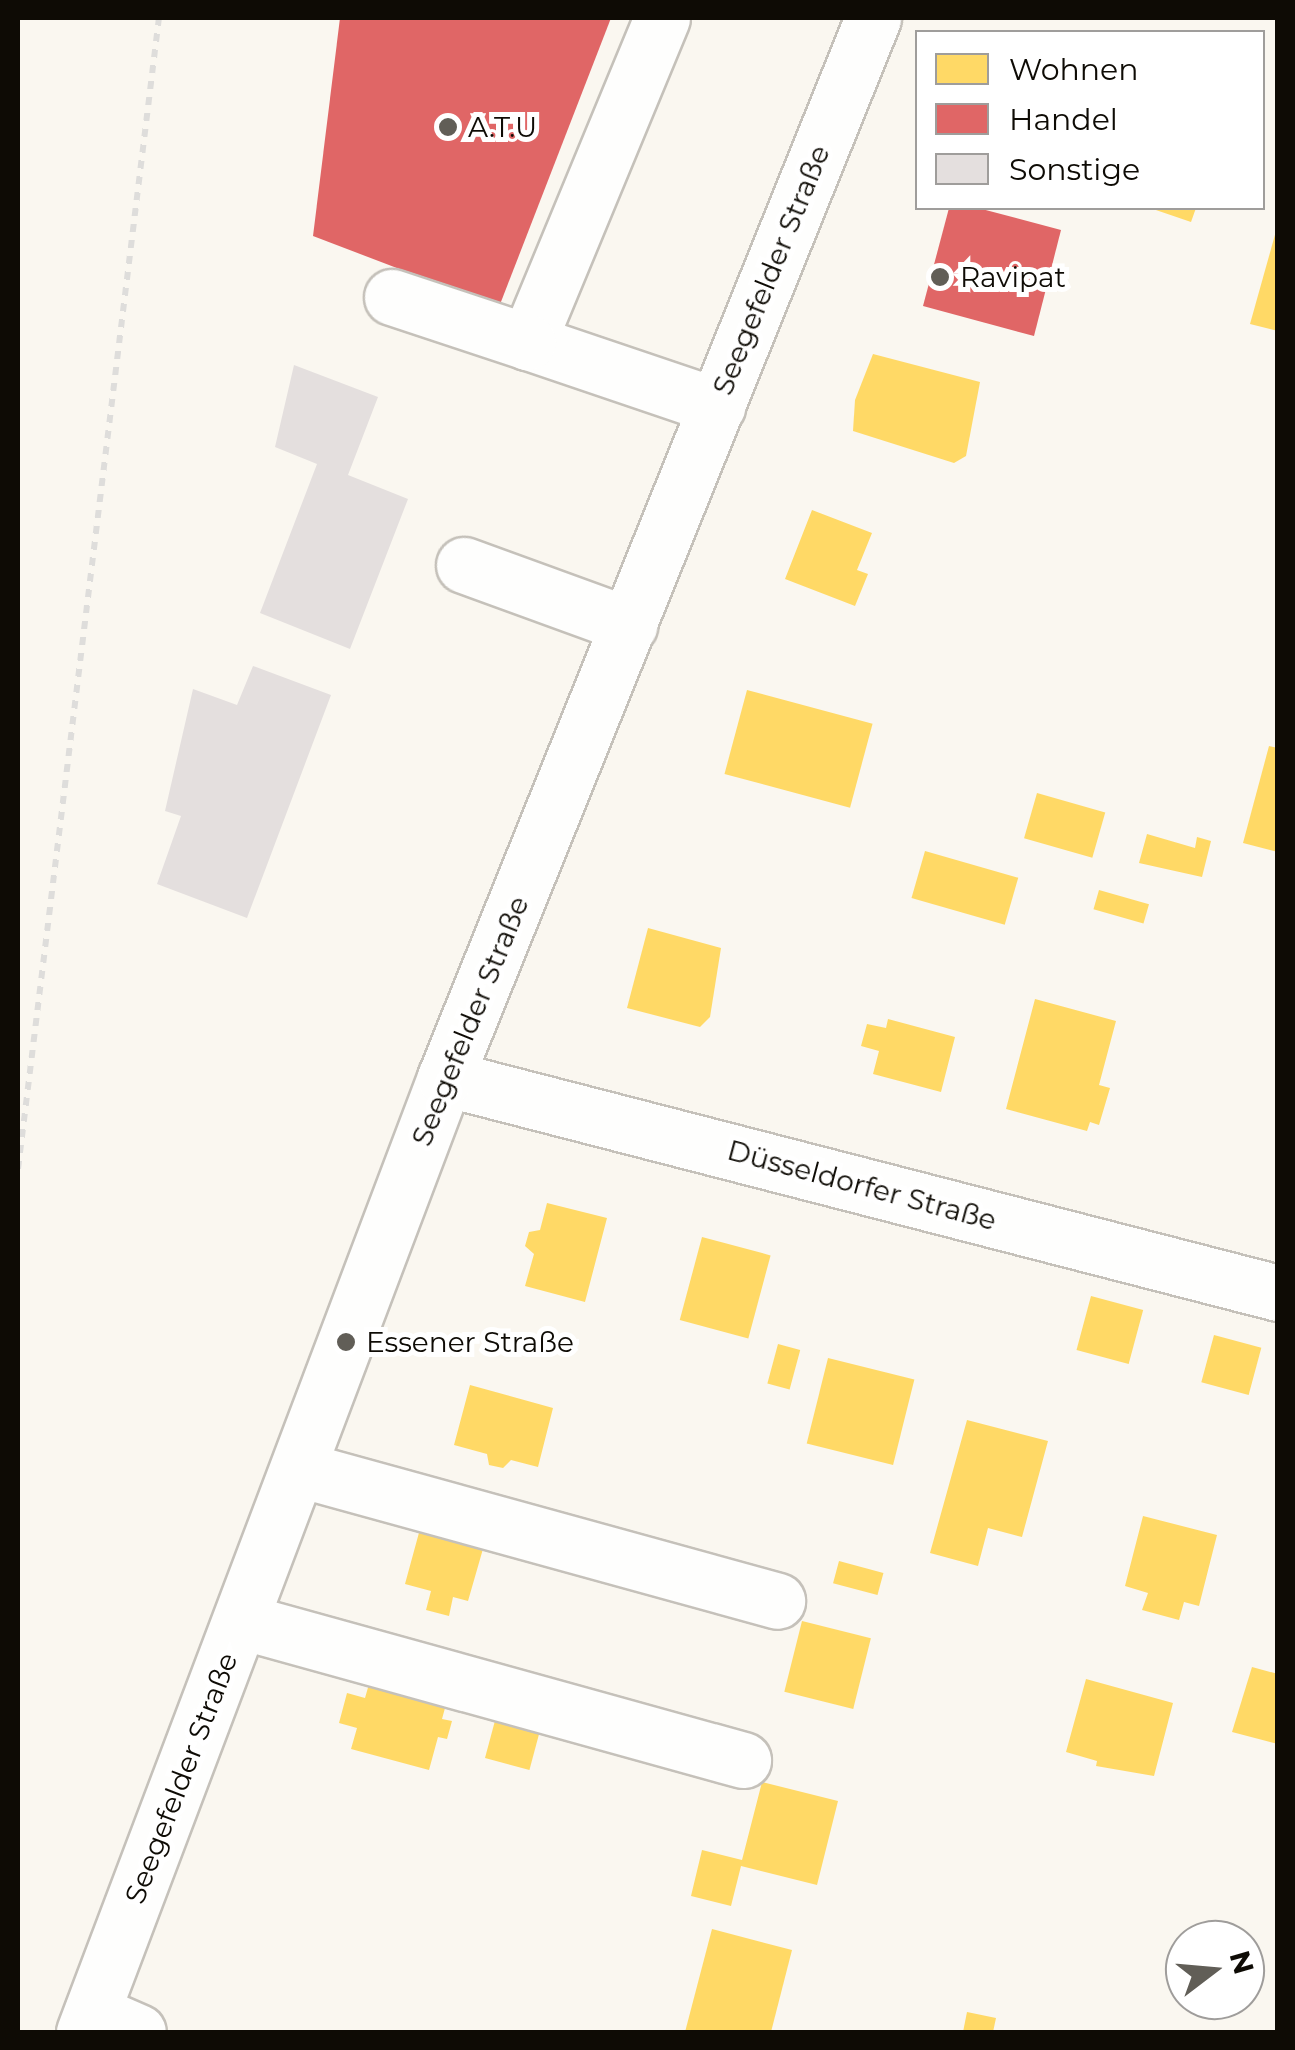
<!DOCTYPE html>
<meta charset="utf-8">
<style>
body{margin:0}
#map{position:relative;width:1295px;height:2050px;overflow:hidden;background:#faf7f0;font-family:Montserrat,sans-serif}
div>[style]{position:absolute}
.homes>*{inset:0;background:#ffd966;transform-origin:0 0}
.shops>*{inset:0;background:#e06666}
.building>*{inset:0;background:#e4dfde}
.path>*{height:6px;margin-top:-3px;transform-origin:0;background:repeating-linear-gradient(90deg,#dedddb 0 8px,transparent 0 16px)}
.roads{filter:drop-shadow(2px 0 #c5c1ba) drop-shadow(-2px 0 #c5c1ba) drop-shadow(0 2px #c5c1ba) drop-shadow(0 -2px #c5c1ba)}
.minor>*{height:55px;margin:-27.5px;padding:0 27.5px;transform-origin:27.5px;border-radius:27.5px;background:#fefefd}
.dots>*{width:28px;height:28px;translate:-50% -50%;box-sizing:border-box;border:5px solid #fff;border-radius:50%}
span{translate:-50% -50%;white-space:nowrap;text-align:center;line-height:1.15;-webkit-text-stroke:10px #fff;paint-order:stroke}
.poi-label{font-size:28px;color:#0e0b05}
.left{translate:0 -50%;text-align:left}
.street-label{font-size:28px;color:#0e0b05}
.frame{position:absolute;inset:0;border:20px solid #0e0b05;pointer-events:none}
.legend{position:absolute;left:915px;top:30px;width:350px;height:180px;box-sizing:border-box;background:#fff;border:2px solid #9f9d9b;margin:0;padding:12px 18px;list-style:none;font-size:30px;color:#0e0b05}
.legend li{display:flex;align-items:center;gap:20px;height:50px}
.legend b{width:50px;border:2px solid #9f9d9b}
.north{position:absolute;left:1165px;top:1920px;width:100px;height:100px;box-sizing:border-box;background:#fff;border:2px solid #9f9d9b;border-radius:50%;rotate:74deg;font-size:28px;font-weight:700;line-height:40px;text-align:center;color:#0e0b05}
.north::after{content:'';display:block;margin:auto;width:35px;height:45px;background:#615e57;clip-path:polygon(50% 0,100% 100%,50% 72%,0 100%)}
</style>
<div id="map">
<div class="homes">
<div style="clip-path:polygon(1150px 208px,1196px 208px,1191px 222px)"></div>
<div style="clip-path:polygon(1278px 224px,1278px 331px,1250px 324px)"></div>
<div style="clip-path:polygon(873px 354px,980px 382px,966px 456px,954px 463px,853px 431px,855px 400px)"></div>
<div style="clip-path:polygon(812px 510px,872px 533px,857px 570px,868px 574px,855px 606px,785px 579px)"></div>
<div style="left:747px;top:690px;width:130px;height:87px;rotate:15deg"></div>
<div style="clip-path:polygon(1269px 746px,1278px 748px,1278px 852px,1243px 843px)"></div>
<div style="left:1037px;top:793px;width:71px;height:47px;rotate:16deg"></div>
<div style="clip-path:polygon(1147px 834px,1195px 848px,1197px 837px,1211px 841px,1202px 877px,1139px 863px)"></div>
<div style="left:925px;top:851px;width:97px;height:49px;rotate:16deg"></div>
<div style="left:1099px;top:890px;width:52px;height:20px;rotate:16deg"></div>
<div style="clip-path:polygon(648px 928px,721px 948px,710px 1017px,700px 1027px,627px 1008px)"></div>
<div style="clip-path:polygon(1035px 999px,1116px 1021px,1099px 1085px,1110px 1088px,1099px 1125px,1090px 1122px,1087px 1131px,1006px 1109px)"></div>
<div style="clip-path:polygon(888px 1019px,955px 1037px,941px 1092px,873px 1074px,879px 1051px,861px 1046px,867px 1024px,886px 1028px)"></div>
<div style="clip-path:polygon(547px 1203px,607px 1218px,585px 1302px,525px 1286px,534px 1254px,525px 1246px,529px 1232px,540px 1230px)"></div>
<div style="left:702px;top:1237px;width:71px;height:86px;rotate:15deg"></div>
<div style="left:1091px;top:1296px;width:54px;height:56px;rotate:15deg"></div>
<div style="left:1214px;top:1335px;width:49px;height:49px;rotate:15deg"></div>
<div style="left:778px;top:1344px;width:23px;height:41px;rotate:15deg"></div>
<div style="left:828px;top:1358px;width:89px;height:88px;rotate:14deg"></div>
<div style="clip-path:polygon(470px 1385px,553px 1408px,538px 1467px,511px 1460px,503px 1468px,489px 1465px,487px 1454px,454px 1445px)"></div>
<div style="clip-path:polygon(967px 1420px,1048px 1441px,1022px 1537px,988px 1528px,978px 1566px,930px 1553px)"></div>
<div style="clip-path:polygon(1143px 1516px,1217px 1535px,1199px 1606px,1184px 1602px,1179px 1620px,1142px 1610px,1148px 1593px,1125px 1586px)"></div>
<div style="clip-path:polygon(423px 1518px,487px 1535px,468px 1601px,453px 1597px,449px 1616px,426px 1610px,431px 1591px,405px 1584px)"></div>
<div style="left:839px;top:1561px;width:46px;height:23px;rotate:15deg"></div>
<div style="left:802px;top:1621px;width:71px;height:73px;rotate:14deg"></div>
<div style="clip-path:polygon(1252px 1667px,1278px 1674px,1278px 1744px,1232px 1732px)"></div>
<div style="clip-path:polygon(371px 1677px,448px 1697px,442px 1719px,452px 1721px,447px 1739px,438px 1737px,429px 1770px,351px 1749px,357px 1728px,339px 1723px,347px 1693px,365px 1698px)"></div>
<div style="clip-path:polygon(1086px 1679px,1173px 1703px,1154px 1776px,1096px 1766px,1097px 1761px,1066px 1752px)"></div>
<div style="left:500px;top:1702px;width:46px;height:58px;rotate:15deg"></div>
<div style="clip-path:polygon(762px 1782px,838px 1801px,817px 1885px,741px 1866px,731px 1906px,691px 1896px,702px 1850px,742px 1860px)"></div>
<div style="clip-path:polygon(712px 1929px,792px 1950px,771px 2032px,685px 2032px)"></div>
<div style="clip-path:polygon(967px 2012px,996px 2018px,993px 2032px,963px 2032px)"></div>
</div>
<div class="shops">
<div style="clip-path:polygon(340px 18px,611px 18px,499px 307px,313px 236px)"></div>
<div style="clip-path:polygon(949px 208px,978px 208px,1061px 230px,1034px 336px,923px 306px)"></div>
</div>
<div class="building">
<div style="clip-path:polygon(294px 365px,378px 397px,348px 475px,408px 499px,350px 649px,260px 613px,317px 464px,275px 447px)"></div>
<div style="clip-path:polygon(253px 666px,331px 695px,247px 918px,157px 884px,181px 816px,165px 811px,193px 689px,237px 705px)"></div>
</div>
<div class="path">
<div style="left:18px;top:1169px;width:1160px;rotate:-83.02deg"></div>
</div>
<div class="roads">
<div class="minor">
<div style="left:662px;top:18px;width:351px;rotate:112.5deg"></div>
<div style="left:528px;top:342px;width:200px;rotate:18.7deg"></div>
<div style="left:392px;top:297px;width:143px;rotate:18.3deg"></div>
<div style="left:464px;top:565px;width:176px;rotate:20deg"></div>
<div style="left:445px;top:1078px;width:860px;rotate:14.47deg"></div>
<div style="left:299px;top:1469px;width:496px;rotate:15.4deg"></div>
<div style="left:241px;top:1621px;width:521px;rotate:15.48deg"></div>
<div style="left:92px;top:2012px;width:50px;rotate:23.5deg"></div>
<div style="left:84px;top:2032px;width:1020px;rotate:-69.27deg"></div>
<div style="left:445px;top:1078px;width:1143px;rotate:-68.01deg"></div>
</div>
</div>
<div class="dots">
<div style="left:448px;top:127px;background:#615e57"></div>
<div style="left:940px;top:277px;background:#615e57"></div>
<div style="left:346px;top:1342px;background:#615e57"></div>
</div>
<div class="poi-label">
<span class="left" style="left:468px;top:127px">A.T.U</span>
<span class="left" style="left:960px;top:277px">Ravipat</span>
<span class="left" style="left:366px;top:1342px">Essener Straße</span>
</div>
<div class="street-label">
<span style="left:771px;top:270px;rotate:-68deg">Seegefelder Straße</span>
<span style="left:470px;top:1021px;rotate:-68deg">Seegefelder Straße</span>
<span style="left:862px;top:1185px;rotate:15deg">Düsseldorfer Straße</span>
<span style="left:181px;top:1778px;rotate:-69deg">Seegefelder Straße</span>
</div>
<div class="frame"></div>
<ul class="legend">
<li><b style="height:28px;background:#ffd966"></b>Wohnen</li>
<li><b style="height:28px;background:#e06666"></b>Handel</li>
<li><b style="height:28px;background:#e4dfde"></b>Sonstige</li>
</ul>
<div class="north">N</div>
</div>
